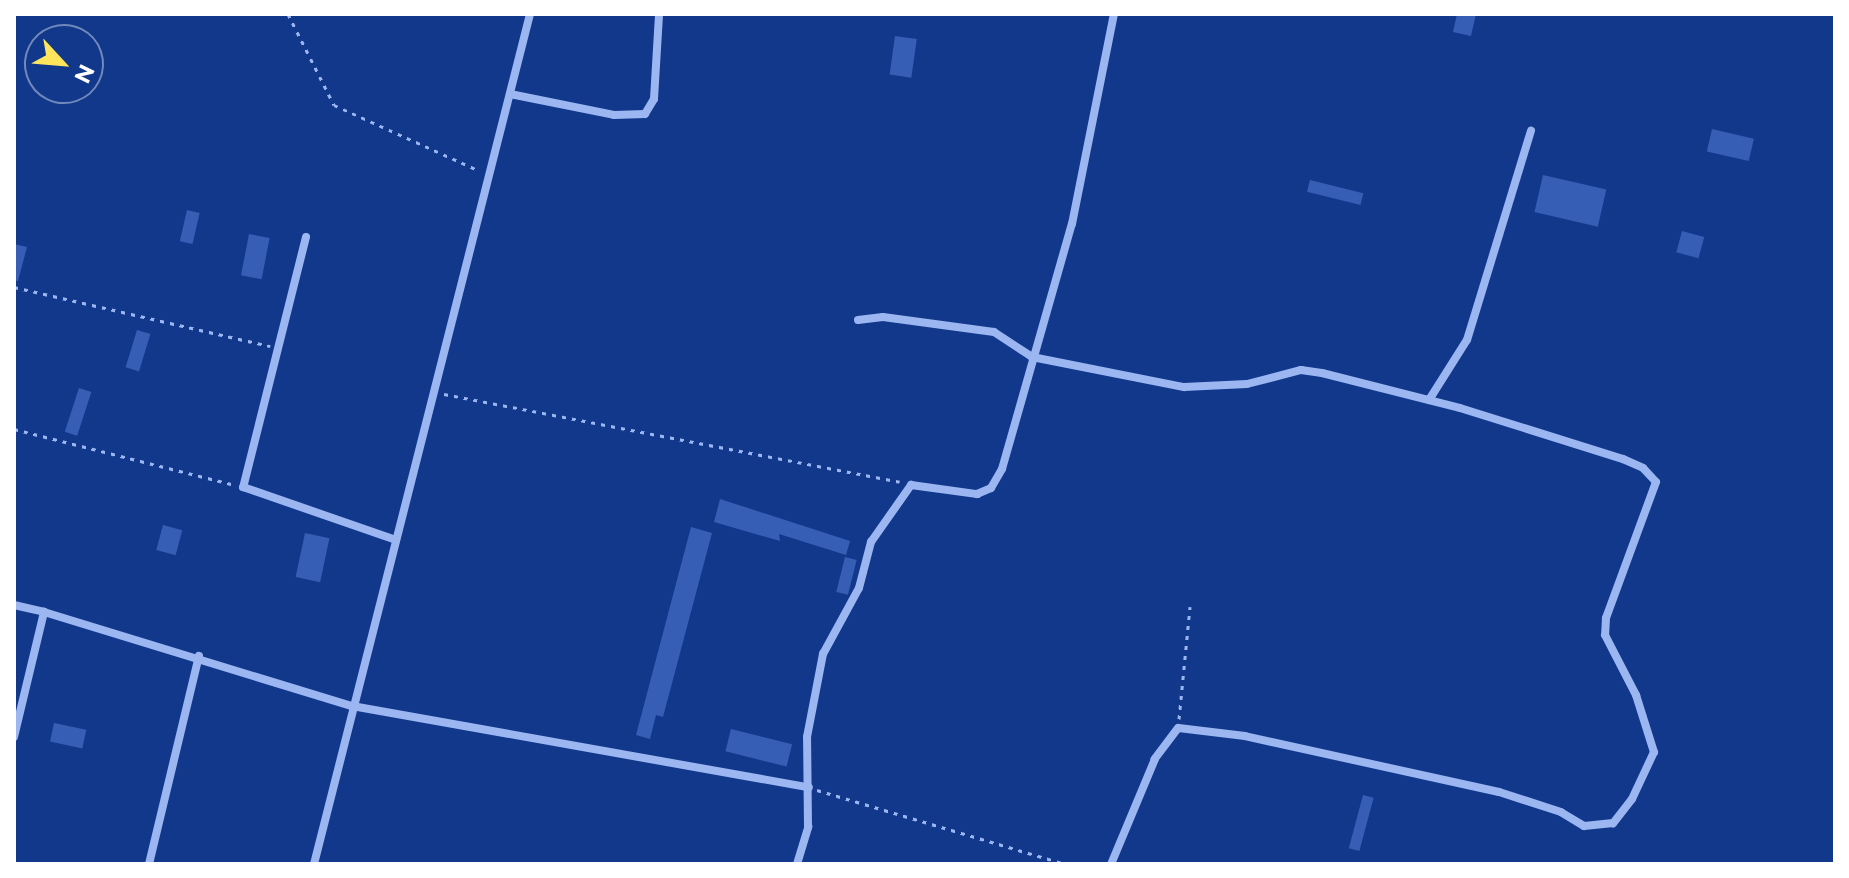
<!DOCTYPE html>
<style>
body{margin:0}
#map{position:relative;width:1849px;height:878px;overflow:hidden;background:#12388c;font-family:Montserrat,sans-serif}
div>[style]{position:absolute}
.building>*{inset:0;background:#365eb4;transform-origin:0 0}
.path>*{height:3px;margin-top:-1.5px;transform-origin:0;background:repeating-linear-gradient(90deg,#9bb6f1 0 4px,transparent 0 10px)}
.street>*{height:8px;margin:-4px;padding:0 4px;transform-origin:4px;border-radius:4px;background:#9bb6f1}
span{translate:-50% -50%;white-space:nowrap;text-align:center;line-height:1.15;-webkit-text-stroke:7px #12388c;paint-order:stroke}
.frame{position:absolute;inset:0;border:16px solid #fff;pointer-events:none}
.north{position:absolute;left:24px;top:24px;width:80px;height:80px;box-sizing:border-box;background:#12388c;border:2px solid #7188ba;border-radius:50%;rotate:116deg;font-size:22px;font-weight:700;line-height:32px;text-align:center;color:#fff}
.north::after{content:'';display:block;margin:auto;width:28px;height:36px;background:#ffe55b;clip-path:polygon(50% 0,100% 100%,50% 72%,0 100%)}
</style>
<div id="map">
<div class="building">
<div style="clip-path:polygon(1457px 14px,1476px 14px,1471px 36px,1453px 32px)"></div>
<div style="left:895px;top:36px;width:22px;height:39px;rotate:8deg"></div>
<div style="left:1712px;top:129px;width:43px;height:23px;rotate:13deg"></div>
<div style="left:1543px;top:175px;width:65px;height:38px;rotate:13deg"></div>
<div style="left:1310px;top:180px;width:55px;height:12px;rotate:14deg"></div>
<div style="left:187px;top:210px;width:13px;height:32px;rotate:13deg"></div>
<div style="left:1682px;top:231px;width:23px;height:22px;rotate:15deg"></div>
<div style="left:249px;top:234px;width:21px;height:42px;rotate:11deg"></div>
<div style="clip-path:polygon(14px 244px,27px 247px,18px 281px,14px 280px)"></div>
<div style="left:137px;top:330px;width:14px;height:39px;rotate:17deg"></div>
<div style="left:79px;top:388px;width:13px;height:46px;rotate:18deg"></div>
<div style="clip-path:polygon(720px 499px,850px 541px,846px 555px,779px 534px,780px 541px,714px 522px)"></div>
<div style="left:163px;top:525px;width:20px;height:26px;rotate:15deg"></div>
<div style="clip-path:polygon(691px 527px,712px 533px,663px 717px,656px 715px,650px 739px,636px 735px)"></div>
<div style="left:305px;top:533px;width:25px;height:45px;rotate:12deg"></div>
<div style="left:845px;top:557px;width:12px;height:36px;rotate:14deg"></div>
<div style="left:54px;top:723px;width:33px;height:19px;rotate:12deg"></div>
<div style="left:731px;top:729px;width:63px;height:23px;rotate:14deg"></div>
<div style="left:1363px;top:795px;width:11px;height:55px;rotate:15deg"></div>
</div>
<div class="path">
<div style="left:288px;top:14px;width:102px;rotate:63.2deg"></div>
<div style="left:334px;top:105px;width:158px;rotate:24.3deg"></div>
<div style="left:14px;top:287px;width:263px;rotate:13deg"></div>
<div style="left:444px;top:394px;width:464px;rotate:10.9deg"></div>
<div style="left:14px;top:429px;width:225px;rotate:14.2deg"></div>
<div style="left:1179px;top:719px;width:113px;rotate:-84.4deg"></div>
<div style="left:817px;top:790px;width:259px;rotate:16.6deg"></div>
</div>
<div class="street">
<div style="left:510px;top:94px;width:106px;rotate:11.4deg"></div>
<div style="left:614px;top:115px;width:31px;rotate:-2deg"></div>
<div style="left:645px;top:114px;width:17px;rotate:-59deg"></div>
<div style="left:654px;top:99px;width:85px;rotate:-86.6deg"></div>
<div style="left:306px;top:237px;width:258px;rotate:104.1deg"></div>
<div style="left:243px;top:487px;width:162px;rotate:19.1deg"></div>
<div style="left:858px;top:320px;width:25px;rotate:-7deg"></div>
<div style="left:883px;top:317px;width:112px;rotate:7.7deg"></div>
<div style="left:994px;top:332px;width:45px;rotate:33.3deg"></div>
<div style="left:1032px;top:357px;width:155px;rotate:11.2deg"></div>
<div style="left:1184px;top:387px;width:63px;rotate:-2.7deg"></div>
<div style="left:1247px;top:384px;width:56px;rotate:-14.5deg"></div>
<div style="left:1301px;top:370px;width:21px;rotate:8deg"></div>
<div style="left:1322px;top:373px;width:142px;rotate:14.2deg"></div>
<div style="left:1460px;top:408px;width:171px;rotate:17.4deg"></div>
<div style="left:1623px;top:459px;width:22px;rotate:24deg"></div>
<div style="left:1643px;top:468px;width:19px;rotate:47deg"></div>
<div style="left:1656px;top:482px;width:145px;rotate:110.2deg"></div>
<div style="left:1606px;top:618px;width:17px;rotate:93deg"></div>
<div style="left:1605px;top:635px;width:68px;rotate:62.7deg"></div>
<div style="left:1636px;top:695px;width:60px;rotate:72.5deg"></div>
<div style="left:1654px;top:752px;width:52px;rotate:115.1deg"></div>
<div style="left:1632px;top:799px;width:31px;rotate:128deg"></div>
<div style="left:1613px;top:823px;width:29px;rotate:174deg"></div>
<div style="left:1584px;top:826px;width:27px;rotate:-149deg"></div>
<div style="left:1561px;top:812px;width:65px;rotate:-162.1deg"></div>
<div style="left:1499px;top:792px;width:260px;rotate:-167.6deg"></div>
<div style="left:1245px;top:736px;width:67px;rotate:-173.2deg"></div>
<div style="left:1178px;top:728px;width:39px;rotate:127deg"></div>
<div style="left:1155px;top:759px;width:114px;rotate:112.7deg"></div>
<div style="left:1429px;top:400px;width:71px;rotate:-57.7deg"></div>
<div style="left:1467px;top:340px;width:219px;rotate:-73deg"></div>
<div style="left:14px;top:605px;width:31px;rotate:13deg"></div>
<div style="left:14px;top:737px;width:129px;rotate:-76.5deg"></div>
<div style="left:44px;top:612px;width:322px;rotate:17deg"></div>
<div style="left:352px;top:706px;width:464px;rotate:10.1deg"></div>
<div style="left:149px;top:864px;width:214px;rotate:-76.5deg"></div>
<div style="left:314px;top:864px;width:877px;rotate:-75.74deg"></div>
<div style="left:797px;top:864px;width:39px;rotate:-73deg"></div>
<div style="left:808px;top:827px;width:90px;rotate:-90.6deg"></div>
<div style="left:807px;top:737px;width:85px;rotate:-79.1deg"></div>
<div style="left:823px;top:654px;width:75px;rotate:-61.4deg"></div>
<div style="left:859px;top:588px;width:48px;rotate:-75.4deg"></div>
<div style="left:871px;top:542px;width:70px;rotate:-54.9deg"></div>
<div style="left:911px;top:485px;width:67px;rotate:7.8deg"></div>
<div style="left:977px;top:494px;width:15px;rotate:-23deg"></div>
<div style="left:991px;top:488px;width:22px;rotate:-60deg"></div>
<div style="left:1002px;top:469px;width:255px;rotate:-74.1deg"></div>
<div style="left:1072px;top:224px;width:214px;rotate:-78.7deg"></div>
</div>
<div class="frame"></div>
<div class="north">N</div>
</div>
